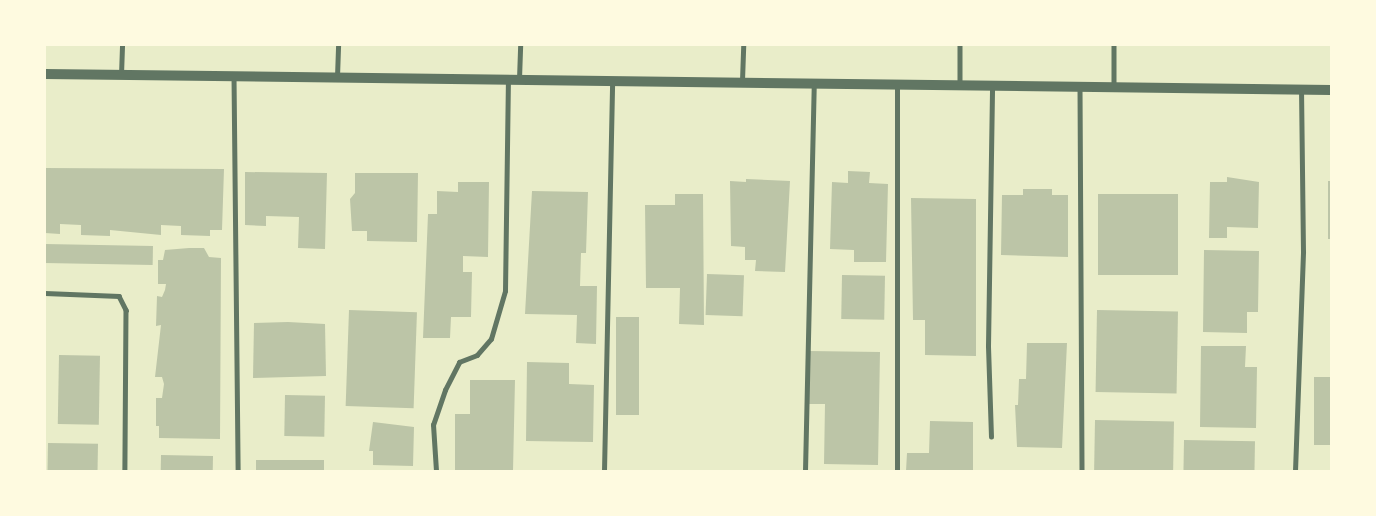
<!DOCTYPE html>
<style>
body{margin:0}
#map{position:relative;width:1376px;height:516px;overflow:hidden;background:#e9edc9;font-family:"PT Sans",sans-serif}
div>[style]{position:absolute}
.building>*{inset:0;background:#bcc5a7;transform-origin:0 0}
.service>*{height:4.5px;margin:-2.25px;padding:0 2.25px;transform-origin:2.25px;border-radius:2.25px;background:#617663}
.tertiary>*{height:10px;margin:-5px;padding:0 5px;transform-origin:5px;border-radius:5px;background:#617663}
span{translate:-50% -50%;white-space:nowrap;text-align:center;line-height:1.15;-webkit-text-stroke:5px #fefae0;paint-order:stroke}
.frame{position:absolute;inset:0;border:46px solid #fefae0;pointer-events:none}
</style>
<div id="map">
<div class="building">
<div style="clip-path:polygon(45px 168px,224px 169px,222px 230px,210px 230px,210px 236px,181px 235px,181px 226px,161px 225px,161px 235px,110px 230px,110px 236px,81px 235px,81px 225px,60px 224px,60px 234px,45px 233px)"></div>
<div style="clip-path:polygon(848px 171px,870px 172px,869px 183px,888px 184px,886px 262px,854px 262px,854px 250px,830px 249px,832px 182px,848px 183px)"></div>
<div style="clip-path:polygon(245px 172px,327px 173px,325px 249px,298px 248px,299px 217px,266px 216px,266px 226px,245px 225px)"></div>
<div style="clip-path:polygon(355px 173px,418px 173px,417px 242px,367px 241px,367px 231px,352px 231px,350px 199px,355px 193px)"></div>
<div style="clip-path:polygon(1227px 177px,1259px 182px,1258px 228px,1227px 227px,1227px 238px,1209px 238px,1210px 182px,1227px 182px)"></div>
<div style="clip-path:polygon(746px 179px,790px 181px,785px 272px,755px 271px,756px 260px,745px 260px,745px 247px,731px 246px,730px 181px,746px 182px)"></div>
<div style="left:1328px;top:181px;width:3px;height:58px"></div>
<div style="clip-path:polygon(458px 182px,489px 182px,488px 257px,463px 256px,463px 272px,472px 272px,471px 317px,451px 317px,450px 338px,423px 338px,428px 214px,437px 214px,437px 191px,458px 192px)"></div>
<div style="clip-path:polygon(1023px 189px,1052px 189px,1052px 195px,1068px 195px,1068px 257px,1001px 255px,1002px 195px,1023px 195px)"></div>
<div style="clip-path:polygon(532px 191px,588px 192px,586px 253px,581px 253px,580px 286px,597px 286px,596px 344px,576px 343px,577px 315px,525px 314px)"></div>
<div style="clip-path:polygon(675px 194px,703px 194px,704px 325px,679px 324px,680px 288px,646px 288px,645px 205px,675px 205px)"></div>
<div style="left:1098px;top:194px;width:80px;height:81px"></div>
<div style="clip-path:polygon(911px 198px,976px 199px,976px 356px,925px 355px,925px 320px,913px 320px)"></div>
<div style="left:45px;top:244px;width:108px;height:19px;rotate:1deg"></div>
<div style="clip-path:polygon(189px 248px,204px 248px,209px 257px,221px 258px,220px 439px,159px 438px,159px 426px,156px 426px,156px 398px,162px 398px,164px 384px,162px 377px,155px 377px,161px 325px,156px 326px,157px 296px,162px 297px,165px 290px,166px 284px,158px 284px,158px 260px,163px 260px,165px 250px)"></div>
<div style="clip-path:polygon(1204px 250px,1259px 251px,1258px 312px,1247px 312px,1247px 333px,1203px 332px)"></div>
<div style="left:707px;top:274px;width:37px;height:41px;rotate:2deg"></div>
<div style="left:842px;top:275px;width:43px;height:44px;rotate:1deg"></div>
<div style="left:349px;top:310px;width:68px;height:96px;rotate:2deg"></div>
<div style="left:1097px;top:310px;width:81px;height:82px;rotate:1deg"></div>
<div style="left:616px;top:317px;width:23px;height:98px"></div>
<div style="clip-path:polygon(288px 322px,325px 324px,326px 376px,253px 378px,254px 323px)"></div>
<div style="clip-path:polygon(1027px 343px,1067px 343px,1062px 448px,1017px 447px,1015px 405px,1018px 405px,1019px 379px,1026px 379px)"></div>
<div style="clip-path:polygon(1201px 346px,1246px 346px,1245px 367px,1257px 367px,1256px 428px,1200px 427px)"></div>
<div style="clip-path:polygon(809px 351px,880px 352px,878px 465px,824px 464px,825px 404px,808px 404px)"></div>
<div style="left:59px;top:355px;width:41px;height:69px;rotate:1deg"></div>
<div style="clip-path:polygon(527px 362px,569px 363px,569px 384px,594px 385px,593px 442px,526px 441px)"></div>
<div style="left:1314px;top:377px;width:17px;height:68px"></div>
<div style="clip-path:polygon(470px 380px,515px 380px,513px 471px,455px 471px,455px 414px,470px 414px)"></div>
<div style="left:285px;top:395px;width:40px;height:41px;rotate:1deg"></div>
<div style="left:1095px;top:420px;width:79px;height:51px;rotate:1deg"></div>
<div style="clip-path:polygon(930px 421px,973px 422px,973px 471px,906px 471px,907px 453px,929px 453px)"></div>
<div style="clip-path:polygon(373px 422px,414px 427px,413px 466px,373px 465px,373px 451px,369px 451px)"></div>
<div style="left:1184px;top:440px;width:71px;height:31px;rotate:1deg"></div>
<div style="left:48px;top:443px;width:50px;height:28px;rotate:1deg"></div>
<div style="left:161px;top:455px;width:52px;height:16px;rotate:1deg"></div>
<div style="left:256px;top:460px;width:68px;height:11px"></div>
</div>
<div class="service">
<div style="left:960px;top:45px;width:40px;rotate:90deg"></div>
<div style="left:1114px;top:45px;width:42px;rotate:90deg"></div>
<div style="left:121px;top:75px;width:30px;rotate:-88deg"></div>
<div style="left:234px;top:76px;width:395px;rotate:89.4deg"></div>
<div style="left:337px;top:77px;width:32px;rotate:-88deg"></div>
<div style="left:519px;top:79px;width:34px;rotate:-88deg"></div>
<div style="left:742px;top:81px;width:36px;rotate:-88deg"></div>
<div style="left:1080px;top:86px;width:385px;rotate:89.7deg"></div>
<div style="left:45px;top:293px;width:74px;rotate:2.3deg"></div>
<div style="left:119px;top:296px;width:16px;rotate:63deg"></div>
<div style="left:126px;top:310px;width:161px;rotate:90.4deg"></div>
<div style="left:991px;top:437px;width:91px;rotate:-91.9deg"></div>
<div style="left:988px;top:346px;width:261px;rotate:-89.1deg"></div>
<div style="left:436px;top:471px;width:46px;rotate:-93.7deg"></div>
<div style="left:433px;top:425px;width:37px;rotate:-71deg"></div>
<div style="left:445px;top:390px;width:31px;rotate:-63deg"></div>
<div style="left:459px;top:362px;width:19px;rotate:-21deg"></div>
<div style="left:477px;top:355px;width:21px;rotate:-49deg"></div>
<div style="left:491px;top:339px;width:50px;rotate:-73.7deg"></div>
<div style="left:505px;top:291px;width:212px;rotate:-89.2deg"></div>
<div style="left:604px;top:471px;width:391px;rotate:-88.8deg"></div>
<div style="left:805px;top:471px;width:388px;rotate:-88.7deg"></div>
<div style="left:897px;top:471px;width:387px;rotate:-90deg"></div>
<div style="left:1295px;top:471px;width:219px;rotate:-87.9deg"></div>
<div style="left:1303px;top:252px;width:163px;rotate:-90.7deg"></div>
</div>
<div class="tertiary">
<div style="left:45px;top:74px;width:1286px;rotate:0.71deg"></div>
</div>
<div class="frame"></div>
</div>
